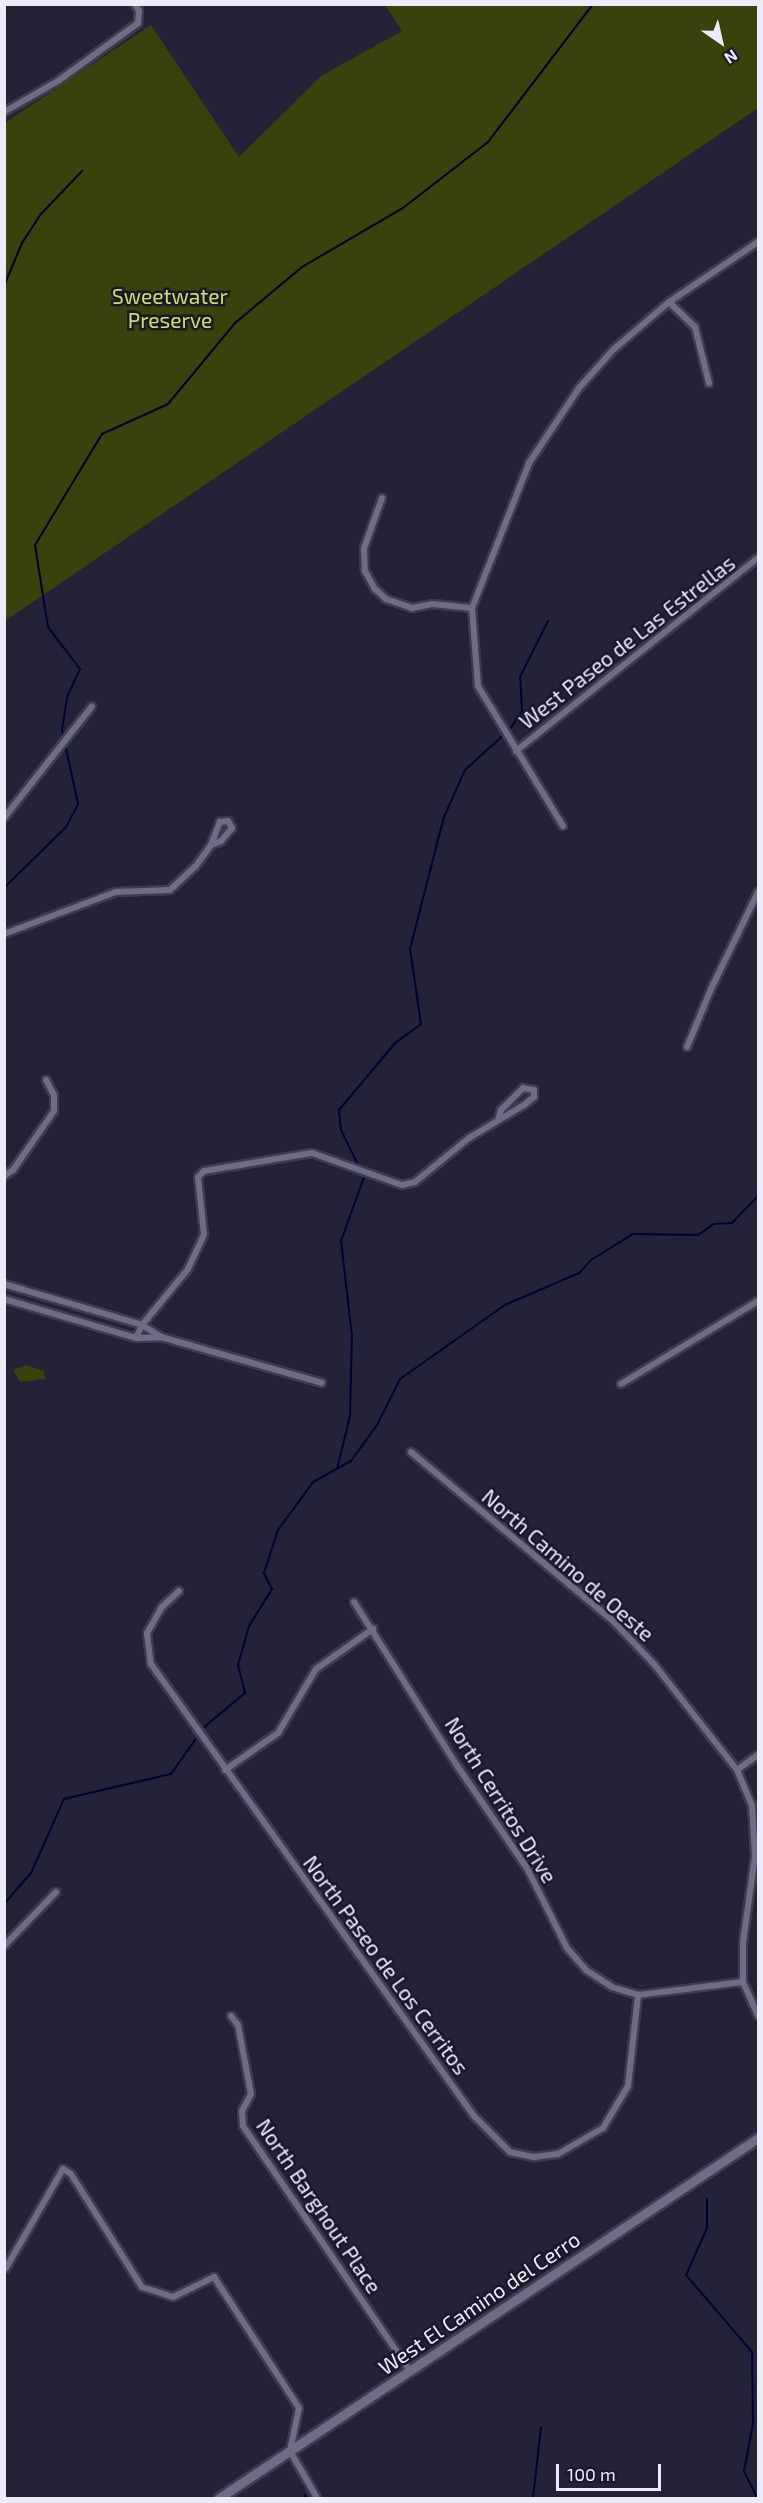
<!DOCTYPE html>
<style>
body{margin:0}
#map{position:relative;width:763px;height:2503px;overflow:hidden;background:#242236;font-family:"Exo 2",sans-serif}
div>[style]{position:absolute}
.green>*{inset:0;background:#39410c}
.stream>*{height:2px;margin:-1px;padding:0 1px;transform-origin:1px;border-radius:1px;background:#00022f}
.roads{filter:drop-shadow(2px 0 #3e3c4d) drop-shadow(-2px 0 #3e3c4d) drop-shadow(0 2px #3e3c4d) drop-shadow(0 -2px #3e3c4d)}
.street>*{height:6px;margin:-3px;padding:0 3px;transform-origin:3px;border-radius:3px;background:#6e6d85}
.secondary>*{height:9px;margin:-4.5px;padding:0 4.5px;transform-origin:4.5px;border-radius:4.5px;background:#6e6d85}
span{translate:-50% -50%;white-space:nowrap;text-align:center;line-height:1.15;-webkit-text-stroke:5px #1a182b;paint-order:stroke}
.park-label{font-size:21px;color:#cde068}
.street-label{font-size:21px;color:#ecebf9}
.frame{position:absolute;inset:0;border:6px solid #ecebf9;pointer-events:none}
.north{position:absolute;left:691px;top:12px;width:60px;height:60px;-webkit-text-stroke:4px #1a182b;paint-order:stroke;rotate:146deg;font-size:16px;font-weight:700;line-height:24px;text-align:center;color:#ecebf9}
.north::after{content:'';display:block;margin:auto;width:21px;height:27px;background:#ecebf9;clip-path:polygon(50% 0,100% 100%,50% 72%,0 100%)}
.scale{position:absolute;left:556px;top:2464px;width:105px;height:27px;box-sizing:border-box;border:3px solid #ecebf9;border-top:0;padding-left:8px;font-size:18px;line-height:21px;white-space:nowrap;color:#ecebf9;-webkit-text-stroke:4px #1a182b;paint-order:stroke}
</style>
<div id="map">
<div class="green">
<div style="clip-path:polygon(385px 5px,758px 5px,758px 108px,5px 621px,5px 123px,151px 25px,239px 157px,321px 76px,402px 31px)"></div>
<div style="clip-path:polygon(26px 1365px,44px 1371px,45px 1379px,20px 1382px,13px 1370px)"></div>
</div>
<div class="stream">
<div style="left:4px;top:286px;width:47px;rotate:-67.3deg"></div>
<div style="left:22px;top:243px;width:33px;rotate:-57deg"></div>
<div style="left:40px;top:215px;width:61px;rotate:-46.3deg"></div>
<div style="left:4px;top:888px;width:87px;rotate:-44.5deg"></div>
<div style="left:66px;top:827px;width:26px;rotate:-62deg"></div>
<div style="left:78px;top:804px;width:76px;rotate:-102.2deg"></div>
<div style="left:62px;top:730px;width:33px;rotate:-81deg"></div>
<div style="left:67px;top:697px;width:31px;rotate:-65deg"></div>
<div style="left:80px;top:669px;width:53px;rotate:-127.3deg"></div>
<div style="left:48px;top:627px;width:83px;rotate:-99deg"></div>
<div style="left:35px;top:545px;width:130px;rotate:-58.9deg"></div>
<div style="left:102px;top:434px;width:72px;rotate:-24.4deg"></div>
<div style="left:168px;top:404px;width:105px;rotate:-50.4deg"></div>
<div style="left:235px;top:323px;width:87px;rotate:-39.9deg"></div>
<div style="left:302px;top:267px;width:117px;rotate:-30.3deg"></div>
<div style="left:403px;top:208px;width:108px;rotate:-37.8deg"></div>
<div style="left:488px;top:142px;width:173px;rotate:-52.7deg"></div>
<div style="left:359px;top:1167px;width:41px;rotate:-115.9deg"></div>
<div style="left:341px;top:1130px;width:20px;rotate:-96deg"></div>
<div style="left:339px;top:1110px;width:87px;rotate:-50.1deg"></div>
<div style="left:395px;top:1043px;width:32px;rotate:-36deg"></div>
<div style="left:421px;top:1024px;width:76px;rotate:-98.3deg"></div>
<div style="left:410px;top:949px;width:136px;rotate:-75.6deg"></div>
<div style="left:444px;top:817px;width:51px;rotate:-65.9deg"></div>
<div style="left:465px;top:770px;width:61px;rotate:-42.3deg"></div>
<div style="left:510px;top:729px;width:22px;rotate:-56deg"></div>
<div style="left:522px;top:711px;width:34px;rotate:-93deg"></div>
<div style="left:520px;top:677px;width:63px;rotate:-63.4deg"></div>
<div style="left:337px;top:1469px;width:55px;rotate:-76.2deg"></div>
<div style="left:350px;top:1416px;width:80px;rotate:-88.6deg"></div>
<div style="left:352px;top:1336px;width:96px;rotate:-96.6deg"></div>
<div style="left:341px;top:1241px;width:68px;rotate:-70.2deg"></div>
<div style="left:364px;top:1177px;width:6px;rotate:-121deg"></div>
<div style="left:203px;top:1728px;width:55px;rotate:-39.8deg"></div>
<div style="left:245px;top:1693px;width:29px;rotate:-104deg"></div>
<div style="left:238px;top:1665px;width:41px;rotate:-74.2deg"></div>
<div style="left:249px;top:1626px;width:44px;rotate:-58.1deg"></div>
<div style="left:272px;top:1589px;width:18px;rotate:-117deg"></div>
<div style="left:264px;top:1573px;width:45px;rotate:-72deg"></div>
<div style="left:278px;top:1530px;width:59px;rotate:-53.9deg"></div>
<div style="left:313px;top:1482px;width:43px;rotate:-28.9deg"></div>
<div style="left:351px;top:1461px;width:44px;rotate:-54.2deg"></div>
<div style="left:377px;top:1425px;width:51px;rotate:-63.4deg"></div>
<div style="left:400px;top:1379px;width:128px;rotate:-35.2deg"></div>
<div style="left:505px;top:1305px;width:81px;rotate:-23.4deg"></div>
<div style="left:579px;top:1273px;width:18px;rotate:-47deg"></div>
<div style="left:591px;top:1260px;width:49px;rotate:-31.8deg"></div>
<div style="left:633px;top:1234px;width:65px;rotate:0.9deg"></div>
<div style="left:698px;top:1235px;width:19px;rotate:-35deg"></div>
<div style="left:714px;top:1224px;width:18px;rotate:-3deg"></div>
<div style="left:732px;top:1223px;width:37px;rotate:-46deg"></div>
<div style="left:4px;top:1904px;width:41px;rotate:-48.9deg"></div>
<div style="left:31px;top:1873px;width:81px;rotate:-66deg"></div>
<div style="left:64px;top:1799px;width:110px;rotate:-13.2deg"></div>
<div style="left:171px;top:1774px;width:42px;rotate:-54.8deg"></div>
<div style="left:707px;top:2199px;width:29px;rotate:90deg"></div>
<div style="left:707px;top:2228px;width:51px;rotate:114.1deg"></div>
<div style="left:686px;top:2275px;width:101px;rotate:49.4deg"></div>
<div style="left:752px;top:2352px;width:72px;rotate:89.2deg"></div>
<div style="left:753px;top:2424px;width:48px;rotate:100.8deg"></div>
<div style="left:744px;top:2471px;width:30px;rotate:64deg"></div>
<div style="left:305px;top:2498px;width:3px;rotate:-90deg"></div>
<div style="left:533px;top:2498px;width:71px;rotate:-83.6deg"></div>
</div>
<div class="roads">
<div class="street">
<div style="left:4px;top:112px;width:62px;rotate:-29.9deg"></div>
<div style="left:58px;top:81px;width:99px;rotate:-35.9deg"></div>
<div style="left:138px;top:23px;width:12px;rotate:-85deg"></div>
<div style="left:139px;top:11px;width:8px;rotate:-120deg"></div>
<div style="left:669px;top:302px;width:36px;rotate:44deg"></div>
<div style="left:695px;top:327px;width:58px;rotate:76deg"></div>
<div style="left:382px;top:498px;width:53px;rotate:109.8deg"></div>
<div style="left:364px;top:548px;width:23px;rotate:88deg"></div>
<div style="left:365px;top:571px;width:21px;rotate:61deg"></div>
<div style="left:375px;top:589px;width:15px;rotate:42deg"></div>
<div style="left:386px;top:599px;width:28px;rotate:19deg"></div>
<div style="left:412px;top:608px;width:21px;rotate:-11deg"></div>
<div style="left:433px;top:604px;width:39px;rotate:6deg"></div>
<div style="left:516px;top:751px;width:310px;rotate:-38.6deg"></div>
<div style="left:4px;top:818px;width:142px;rotate:-51.8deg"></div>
<div style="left:563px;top:826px;width:164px;rotate:-121.3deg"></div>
<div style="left:478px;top:686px;width:78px;rotate:-94.4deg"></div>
<div style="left:472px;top:608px;width:156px;rotate:-68.5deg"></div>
<div style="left:529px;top:463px;width:90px;rotate:-56.3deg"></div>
<div style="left:579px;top:388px;width:52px;rotate:-48.1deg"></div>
<div style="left:614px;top:349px;width:72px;rotate:-40.5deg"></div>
<div style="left:669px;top:302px;width:107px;rotate:-34deg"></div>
<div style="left:4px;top:934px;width:120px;rotate:-20.6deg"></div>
<div style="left:116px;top:892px;width:54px;rotate:-2.1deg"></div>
<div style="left:170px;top:890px;width:34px;rotate:-43deg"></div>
<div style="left:195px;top:867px;width:27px;rotate:-54deg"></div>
<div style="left:211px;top:845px;width:25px;rotate:-69deg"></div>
<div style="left:220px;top:822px;width:8px;rotate:-7deg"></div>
<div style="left:228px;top:821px;width:8px;rotate:60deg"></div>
<div style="left:232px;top:828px;width:17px;rotate:130deg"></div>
<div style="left:221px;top:841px;width:11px;rotate:158deg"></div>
<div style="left:687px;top:1047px;width:63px;rotate:-67.5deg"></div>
<div style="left:711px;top:989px;width:108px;rotate:-64.1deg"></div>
<div style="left:4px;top:1176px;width:11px;rotate:-34deg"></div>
<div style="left:13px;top:1170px;width:72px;rotate:-55.2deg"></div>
<div style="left:54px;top:1111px;width:16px;rotate:-90deg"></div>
<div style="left:54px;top:1095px;width:17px;rotate:-118deg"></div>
<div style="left:4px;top:1284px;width:144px;rotate:16.5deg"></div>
<div style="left:142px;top:1325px;width:22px;rotate:32deg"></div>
<div style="left:4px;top:1299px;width:138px;rotate:16.5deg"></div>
<div style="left:136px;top:1338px;width:25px;rotate:-2deg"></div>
<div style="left:161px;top:1337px;width:167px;rotate:15.9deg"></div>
<div style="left:136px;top:1338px;width:14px;rotate:-65deg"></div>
<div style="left:142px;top:1325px;width:72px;rotate:-50.6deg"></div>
<div style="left:188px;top:1269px;width:38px;rotate:-65deg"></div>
<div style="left:204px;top:1234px;width:57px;rotate:-96deg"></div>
<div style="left:198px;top:1177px;width:8px;rotate:-45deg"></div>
<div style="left:204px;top:1171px;width:109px;rotate:-9.5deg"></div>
<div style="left:312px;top:1153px;width:96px;rotate:19.6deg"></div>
<div style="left:402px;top:1185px;width:13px;rotate:-13deg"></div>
<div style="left:415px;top:1182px;width:70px;rotate:-39.2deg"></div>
<div style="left:469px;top:1138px;width:64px;rotate:-31deg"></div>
<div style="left:524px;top:1105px;width:13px;rotate:-39deg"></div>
<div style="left:534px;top:1097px;width:7px;rotate:-90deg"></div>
<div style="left:534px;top:1090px;width:11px;rotate:-170deg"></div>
<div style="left:523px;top:1088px;width:31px;rotate:135deg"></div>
<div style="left:501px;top:1110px;width:7px;rotate:106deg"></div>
<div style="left:621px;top:1384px;width:160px;rotate:-31.2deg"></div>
<div style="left:411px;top:1452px;width:265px;rotate:39.9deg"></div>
<div style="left:614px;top:1622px;width:58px;rotate:46.4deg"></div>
<div style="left:654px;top:1664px;width:135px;rotate:51.9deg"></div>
<div style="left:737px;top:1770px;width:38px;rotate:67deg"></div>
<div style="left:752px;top:1805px;width:51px;rotate:86.6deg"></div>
<div style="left:755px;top:1856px;width:87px;rotate:97.9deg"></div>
<div style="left:743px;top:1942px;width:40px;rotate:90deg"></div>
<div style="left:743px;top:1982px;width:37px;rotate:66deg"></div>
<div style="left:179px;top:1591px;width:23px;rotate:137deg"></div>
<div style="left:162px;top:1607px;width:30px;rotate:120deg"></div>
<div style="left:147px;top:1633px;width:31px;rotate:83deg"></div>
<div style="left:151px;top:1664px;width:556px;rotate:54.45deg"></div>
<div style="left:474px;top:2116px;width:51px;rotate:45deg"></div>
<div style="left:510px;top:2152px;width:25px;rotate:12deg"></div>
<div style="left:534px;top:2157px;width:24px;rotate:-7deg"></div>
<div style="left:558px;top:2154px;width:52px;rotate:-30deg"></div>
<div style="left:603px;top:2128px;width:49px;rotate:-59.2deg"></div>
<div style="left:628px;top:2086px;width:92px;rotate:-83.7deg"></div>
<div style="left:354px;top:1602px;width:195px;rotate:57.8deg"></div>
<div style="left:458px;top:1767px;width:122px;rotate:55.7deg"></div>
<div style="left:527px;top:1868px;width:89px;rotate:63.4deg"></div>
<div style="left:567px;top:1948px;width:29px;rotate:49deg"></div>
<div style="left:586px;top:1970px;width:31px;rotate:33deg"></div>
<div style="left:612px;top:1987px;width:27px;rotate:17deg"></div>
<div style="left:638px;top:1995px;width:106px;rotate:-7.1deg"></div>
<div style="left:225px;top:1770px;width:65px;rotate:-34.9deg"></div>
<div style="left:278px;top:1733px;width:74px;rotate:-59.3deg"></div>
<div style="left:316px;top:1669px;width:70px;rotate:-35.1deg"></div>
<div style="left:737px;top:1770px;width:26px;rotate:-36deg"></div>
<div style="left:4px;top:1946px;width:75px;rotate:-46.1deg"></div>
<div style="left:231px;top:2016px;width:11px;rotate:52deg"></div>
<div style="left:238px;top:2025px;width:70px;rotate:79.3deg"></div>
<div style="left:251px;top:2094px;width:19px;rotate:118deg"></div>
<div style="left:242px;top:2111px;width:15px;rotate:86deg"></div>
<div style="left:243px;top:2126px;width:297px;rotate:55.7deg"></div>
<div style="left:6px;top:2268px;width:114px;rotate:-60.1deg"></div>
<div style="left:63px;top:2169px;width:9px;rotate:32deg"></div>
<div style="left:71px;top:2174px;width:133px;rotate:57.9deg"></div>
<div style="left:142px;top:2287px;width:33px;rotate:18deg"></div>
<div style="left:173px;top:2297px;width:46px;rotate:-26deg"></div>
<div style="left:214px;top:2277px;width:156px;rotate:57deg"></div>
<div style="left:299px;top:2408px;width:44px;rotate:101.8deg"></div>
<div style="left:290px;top:2451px;width:54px;rotate:60.1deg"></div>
</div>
<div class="secondary">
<div style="left:219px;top:2498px;width:648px;rotate:-33.74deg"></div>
</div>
</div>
<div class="park-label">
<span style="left:170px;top:308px">Sweetwater<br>Preserve</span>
</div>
<div class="street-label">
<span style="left:627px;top:642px;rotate:-38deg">West Paseo de Las Estrellas</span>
<span style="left:568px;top:1565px;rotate:41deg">North Camino de Oeste</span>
<span style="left:501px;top:1800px;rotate:58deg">North Cerritos Drive</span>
<span style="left:386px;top:1965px;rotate:54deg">North Paseo de Los Cerritos</span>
<span style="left:319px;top:2206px;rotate:56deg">North Barghout Place</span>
<span style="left:479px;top:2303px;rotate:-34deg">West El Camino del Cerro</span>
</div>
<div class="frame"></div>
<div class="north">N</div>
<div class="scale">100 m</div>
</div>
